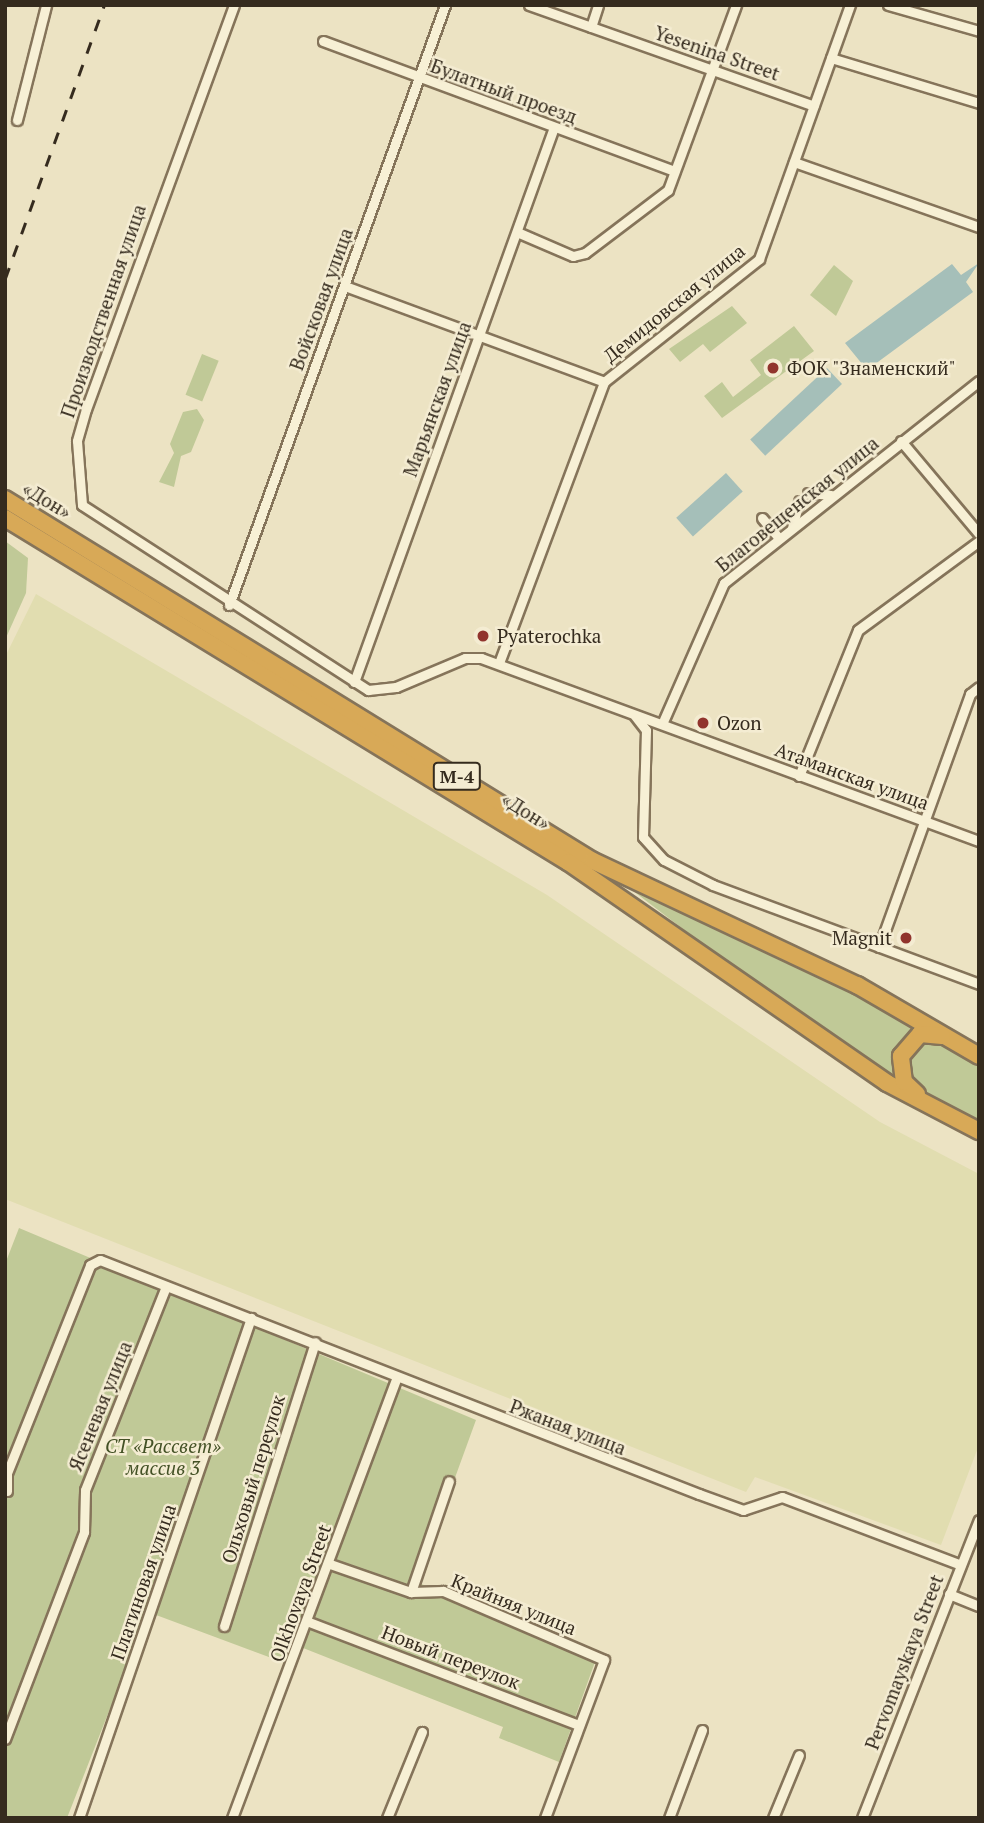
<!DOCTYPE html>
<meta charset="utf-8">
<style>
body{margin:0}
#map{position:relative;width:984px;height:1823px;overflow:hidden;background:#ece3c3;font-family:"PT Serif",serif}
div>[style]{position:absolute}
.farmland>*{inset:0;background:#e1ddb0}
.green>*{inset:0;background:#c0c997;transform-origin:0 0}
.water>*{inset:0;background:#a5bfb9;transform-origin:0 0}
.roads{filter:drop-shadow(2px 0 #85745a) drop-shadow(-2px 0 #85745a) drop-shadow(0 2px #85745a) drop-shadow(0 -2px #85745a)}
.street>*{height:9px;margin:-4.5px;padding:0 4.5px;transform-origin:4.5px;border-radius:4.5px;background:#f7f0d5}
.highway>*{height:16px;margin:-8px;padding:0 8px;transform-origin:8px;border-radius:8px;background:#d8a957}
.rail>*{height:2.5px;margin-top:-1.25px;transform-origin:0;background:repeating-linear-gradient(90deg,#352b1e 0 12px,transparent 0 24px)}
.dots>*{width:19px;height:19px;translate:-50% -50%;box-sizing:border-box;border:4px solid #f4ecd2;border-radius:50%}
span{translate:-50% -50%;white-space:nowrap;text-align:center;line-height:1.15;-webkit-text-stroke:5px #f4ecd2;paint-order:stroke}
.shield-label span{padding:2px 5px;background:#f4ecd2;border:2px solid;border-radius:5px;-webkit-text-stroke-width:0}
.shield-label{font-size:18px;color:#352b1e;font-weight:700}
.street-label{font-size:19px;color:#352b1e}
.poi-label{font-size:19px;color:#352b1e}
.left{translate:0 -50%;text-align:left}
.right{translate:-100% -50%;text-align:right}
.park-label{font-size:19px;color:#435125;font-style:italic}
.frame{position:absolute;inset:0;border:7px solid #352b1e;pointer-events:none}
</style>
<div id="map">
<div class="farmland">
<div style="clip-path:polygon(36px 594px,547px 895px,880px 1122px,979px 1174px,979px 1445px,941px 1545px,755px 1477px,746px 1492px,5px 1199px,5px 657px)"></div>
</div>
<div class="green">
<div style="clip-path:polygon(834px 265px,853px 281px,836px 316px,810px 295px)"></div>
<div style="clip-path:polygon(732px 306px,747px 323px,710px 352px,703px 344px,680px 362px,669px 349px)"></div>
<div style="clip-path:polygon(794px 326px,814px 351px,722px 418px,704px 396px,722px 382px,733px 397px,761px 375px,750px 360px)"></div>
<div style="left:202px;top:354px;width:18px;height:44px;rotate:22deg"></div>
<div style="clip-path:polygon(197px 409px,204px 420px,191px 452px,181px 456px,174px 487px,159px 482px,174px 453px,170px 444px,183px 412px)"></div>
<div style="clip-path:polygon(5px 541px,28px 558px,26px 593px,5px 640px)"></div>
<div style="clip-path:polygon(628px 887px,839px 981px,924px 1031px,896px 1052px,895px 1081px,819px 1033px)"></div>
<div style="clip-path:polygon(935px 1039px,979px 1063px,979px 1122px,912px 1085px,906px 1059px,921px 1041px)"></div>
<div style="clip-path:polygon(19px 1228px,476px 1420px,417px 1582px,595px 1662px,559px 1762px,499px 1738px,503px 1727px,293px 1644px,285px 1663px,148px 1612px,67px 1818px,5px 1818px,5px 1264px)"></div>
</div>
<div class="water">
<div style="clip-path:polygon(979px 263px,966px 282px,973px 292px,867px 370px,845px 343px,952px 264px,961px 275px)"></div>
<div style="left:827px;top:368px;width:22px;height:105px;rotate:47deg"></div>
<div style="left:726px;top:473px;width:25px;height:67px;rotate:48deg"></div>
</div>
<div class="roads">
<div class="street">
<div style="left:234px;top:5px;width:430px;rotate:110.1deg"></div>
<div style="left:86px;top:409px;width:33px;rotate:106deg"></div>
<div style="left:77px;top:441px;width:64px;rotate:85.5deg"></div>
<div style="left:82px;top:505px;width:341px;rotate:32.9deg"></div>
<div style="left:368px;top:690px;width:28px;rotate:-6deg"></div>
<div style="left:396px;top:687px;width:75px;rotate:-22.8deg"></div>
<div style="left:465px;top:658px;width:16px"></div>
<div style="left:481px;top:658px;width:531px;rotate:20.18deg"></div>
<div style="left:529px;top:5px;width:302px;rotate:19.5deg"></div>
<div style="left:888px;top:5px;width:95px;rotate:15.9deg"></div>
<div style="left:591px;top:27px;width:23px;rotate:-72deg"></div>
<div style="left:323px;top:41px;width:374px;rotate:20.3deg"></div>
<div style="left:831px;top:58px;width:155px;rotate:16.9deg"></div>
<div style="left:17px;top:120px;width:119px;rotate:-75.8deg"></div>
<div style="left:794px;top:162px;width:196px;rotate:19.4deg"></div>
<div style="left:517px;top:232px;width:61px;rotate:23.2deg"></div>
<div style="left:573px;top:256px;width:12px;rotate:-14deg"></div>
<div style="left:585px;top:253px;width:104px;rotate:-37.2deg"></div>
<div style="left:668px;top:190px;width:197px;rotate:-69.8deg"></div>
<div style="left:345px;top:286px;width:276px;rotate:20.3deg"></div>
<div style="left:901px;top:441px;width:121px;rotate:50deg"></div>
<div style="left:808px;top:493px;width:23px;rotate:5deg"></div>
<div style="left:762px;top:518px;width:26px;rotate:50deg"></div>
<div style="left:792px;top:528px;width:28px;rotate:-75deg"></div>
<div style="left:229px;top:605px;width:638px;rotate:-70.2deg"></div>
<div style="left:499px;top:663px;width:300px;rotate:-69.5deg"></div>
<div style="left:604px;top:382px;width:198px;rotate:-38.4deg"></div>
<div style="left:759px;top:259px;width:270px;rotate:-70.3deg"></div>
<div style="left:354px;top:682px;width:590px;rotate:-70.18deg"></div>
<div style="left:635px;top:716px;width:18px;rotate:52deg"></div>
<div style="left:646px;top:730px;width:107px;rotate:91.6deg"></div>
<div style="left:643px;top:837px;width:31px;rotate:48deg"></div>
<div style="left:664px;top:860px;width:55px;rotate:27deg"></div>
<div style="left:713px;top:885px;width:284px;rotate:20.4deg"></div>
<div style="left:662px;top:724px;width:154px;rotate:-66.3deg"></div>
<div style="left:724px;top:583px;width:325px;rotate:-38.4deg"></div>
<div style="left:799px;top:776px;width:157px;rotate:-68deg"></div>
<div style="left:858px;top:630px;width:150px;rotate:-36.3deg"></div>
<div style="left:879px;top:947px;width:269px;rotate:-70.2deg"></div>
<div style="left:970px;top:694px;width:11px;rotate:-38deg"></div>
<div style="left:7px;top:1491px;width:18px;rotate:-90deg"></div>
<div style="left:7px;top:1473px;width:224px;rotate:-68.2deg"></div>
<div style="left:90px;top:1265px;width:11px;rotate:-27deg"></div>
<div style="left:100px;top:1260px;width:643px;rotate:21.34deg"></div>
<div style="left:699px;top:1494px;width:47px;rotate:20deg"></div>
<div style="left:743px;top:1510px;width:41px;rotate:-18.4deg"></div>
<div style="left:782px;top:1497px;width:191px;rotate:20.8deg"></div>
<div style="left:330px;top:1564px;width:86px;rotate:19.1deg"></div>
<div style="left:411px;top:1592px;width:32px;rotate:-2deg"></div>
<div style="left:443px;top:1591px;width:175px;rotate:23.2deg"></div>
<div style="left:604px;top:1660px;width:169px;rotate:110.5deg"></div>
<div style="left:411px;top:1592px;width:117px;rotate:-71.1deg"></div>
<div style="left:949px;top:1594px;width:32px;rotate:22deg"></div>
<div style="left:309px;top:1622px;width:289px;rotate:20.9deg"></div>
<div style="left:224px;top:1626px;width:298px;rotate:-72.2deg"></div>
<div style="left:5px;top:1739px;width:222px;rotate:-69.1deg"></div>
<div style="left:84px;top:1532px;width:42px;rotate:-88.6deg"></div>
<div style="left:85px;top:1490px;width:219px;rotate:-68.3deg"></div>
<div style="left:79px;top:1818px;width:529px;rotate:-71.02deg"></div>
<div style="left:232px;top:1818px;width:469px;rotate:-69.5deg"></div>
<div style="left:387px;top:1818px;width:93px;rotate:-67.9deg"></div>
<div style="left:669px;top:1818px;width:94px;rotate:-69.4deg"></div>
<div style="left:773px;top:1818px;width:68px;rotate:-67.6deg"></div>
<div style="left:862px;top:1818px;width:320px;rotate:-68.6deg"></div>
</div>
<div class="highway">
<div style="left:5px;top:499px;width:690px;rotate:31.62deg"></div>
<div style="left:593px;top:861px;width:292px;rotate:25.2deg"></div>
<div style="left:857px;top:985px;width:141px;rotate:30.2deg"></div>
<div style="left:5px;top:518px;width:660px;rotate:31.43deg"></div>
<div style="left:568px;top:862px;width:388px;rotate:34.7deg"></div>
<div style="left:887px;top:1083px;width:104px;rotate:27.6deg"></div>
<div style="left:917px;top:1094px;width:18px;rotate:-137deg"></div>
<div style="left:904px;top:1082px;width:26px;rotate:-97deg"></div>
<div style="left:901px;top:1056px;width:29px;rotate:-49deg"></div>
<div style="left:920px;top:1034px;width:22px;rotate:5deg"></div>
</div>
</div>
<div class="rail">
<div style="left:5px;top:279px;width:291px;rotate:-70.1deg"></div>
</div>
<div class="dots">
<div style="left:773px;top:368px;background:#91342d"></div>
<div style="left:483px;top:636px;background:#91342d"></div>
<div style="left:703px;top:723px;background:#91342d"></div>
<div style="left:906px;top:938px;background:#91342d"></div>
</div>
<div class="shield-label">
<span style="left:457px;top:776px">М-4</span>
</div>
<div class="street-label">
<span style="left:717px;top:53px;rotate:19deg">Yesenina Street</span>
<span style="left:504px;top:91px;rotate:20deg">Булатный проезд</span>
<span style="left:321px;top:299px;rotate:-70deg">Войсковая улица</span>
<span style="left:674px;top:303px;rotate:-39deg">Демидовская улица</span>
<span style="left:103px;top:311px;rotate:-71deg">Производственная улица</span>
<span style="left:437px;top:399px;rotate:-70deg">Марьянская улица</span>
<span style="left:47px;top:500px;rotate:31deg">«Дон»</span>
<span style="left:797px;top:504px;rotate:-39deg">Благовещенская улица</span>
<span style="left:852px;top:776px;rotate:20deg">Атаманская улица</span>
<span style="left:526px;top:811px;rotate:32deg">«Дон»</span>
<span style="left:100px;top:1406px;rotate:-68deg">Ясеневая улица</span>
<span style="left:568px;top:1427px;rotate:21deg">Ржаная улица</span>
<span style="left:253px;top:1479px;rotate:-73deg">Ольховый переулок</span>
<span style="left:143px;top:1582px;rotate:-71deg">Платиновая улица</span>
<span style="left:300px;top:1593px;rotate:-70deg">Olkhovaya Street</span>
<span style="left:514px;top:1604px;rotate:22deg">Крайняя улица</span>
<span style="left:451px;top:1657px;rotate:21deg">Новый переулок</span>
<span style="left:904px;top:1662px;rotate:-69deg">Pervomayskaya Street</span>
</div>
<div class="poi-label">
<span class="left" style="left:787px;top:368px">ФОК "Знаменский"</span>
<span class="left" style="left:497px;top:636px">Pyaterochka</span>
<span class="left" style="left:717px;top:723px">Ozon</span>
<span class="right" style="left:892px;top:938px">Magnit</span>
</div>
<div class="park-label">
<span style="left:163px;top:1457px">СТ «Рассвет»<br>массив 3</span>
</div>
<div class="frame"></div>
</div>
